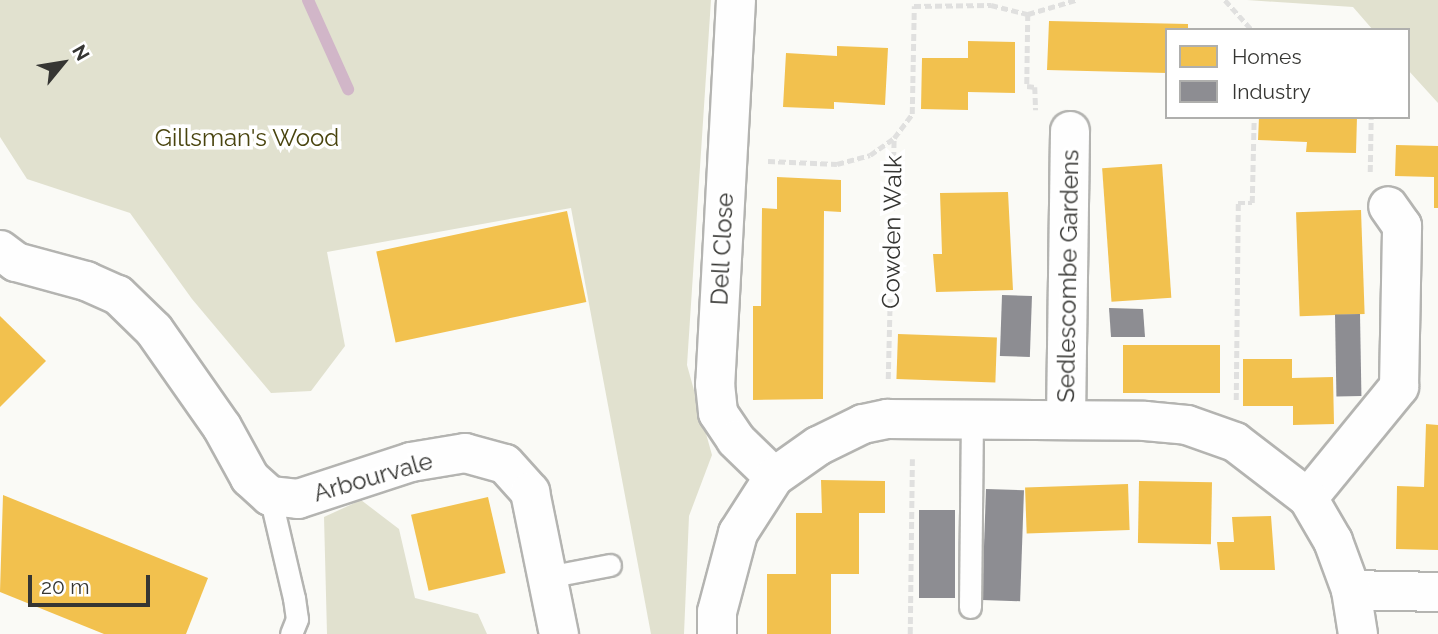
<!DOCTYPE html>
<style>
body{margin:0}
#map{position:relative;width:1438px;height:634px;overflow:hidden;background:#fafaf6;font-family:Raleway,sans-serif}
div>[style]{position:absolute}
.green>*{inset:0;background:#e1e1cf}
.homes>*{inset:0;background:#f2c14e;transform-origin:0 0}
.industry>*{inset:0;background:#8d8d92;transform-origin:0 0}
.stream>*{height:12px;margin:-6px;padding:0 6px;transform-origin:6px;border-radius:6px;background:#d1b6c8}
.path>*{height:4.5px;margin-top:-2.25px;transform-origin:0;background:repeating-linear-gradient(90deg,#e0e0df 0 7px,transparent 0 10.5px)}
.roads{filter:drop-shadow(2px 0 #b4b4b1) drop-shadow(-2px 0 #b4b4b1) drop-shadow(0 2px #b4b4b1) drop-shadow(0 -2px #b4b4b1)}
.service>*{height:21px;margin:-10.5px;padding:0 10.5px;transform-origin:10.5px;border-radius:10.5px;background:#fefefe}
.minor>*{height:38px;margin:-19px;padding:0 19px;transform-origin:19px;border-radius:19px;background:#fefefe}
span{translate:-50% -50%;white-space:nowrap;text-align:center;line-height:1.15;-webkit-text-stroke:7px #fff;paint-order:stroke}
.park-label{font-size:24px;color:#49440e}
.street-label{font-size:24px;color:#363633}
.legend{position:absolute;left:1165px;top:28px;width:245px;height:91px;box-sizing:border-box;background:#fff;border:2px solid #afafad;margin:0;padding:9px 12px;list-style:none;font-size:21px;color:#363633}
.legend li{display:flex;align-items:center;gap:14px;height:35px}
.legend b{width:35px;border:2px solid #afafad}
.north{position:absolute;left:28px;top:28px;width:70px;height:70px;-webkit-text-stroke:5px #fff;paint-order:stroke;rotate:60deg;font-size:19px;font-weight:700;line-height:28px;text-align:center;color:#363633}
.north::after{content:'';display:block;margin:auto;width:24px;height:32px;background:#363633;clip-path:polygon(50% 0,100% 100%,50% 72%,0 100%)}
.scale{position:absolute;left:28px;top:575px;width:122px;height:32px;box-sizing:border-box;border:4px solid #363633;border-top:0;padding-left:9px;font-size:21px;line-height:24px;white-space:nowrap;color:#363633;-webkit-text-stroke:5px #fff;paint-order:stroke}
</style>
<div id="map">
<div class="green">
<div style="clip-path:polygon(0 0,711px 0,687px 365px,712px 455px,689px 516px,684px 634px,651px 634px,571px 208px,327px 252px,345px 346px,311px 391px,271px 393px,192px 299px,130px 213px,27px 179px,0 137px)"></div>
<div style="clip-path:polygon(1247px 0,1438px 0,1438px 103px,1408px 70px,1408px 30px,1373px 30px,1353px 7px)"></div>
<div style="clip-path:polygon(361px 500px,399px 529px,415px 598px,478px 614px,487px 634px,327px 634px,324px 517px)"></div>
</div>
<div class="homes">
<div style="clip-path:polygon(1049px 21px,1188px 24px,1188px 30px,1167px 30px,1167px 73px,1047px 70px)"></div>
<div style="clip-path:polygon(968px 41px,1015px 42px,1015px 93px,968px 92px,968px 110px,921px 109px,922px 58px,968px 58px)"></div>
<div style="clip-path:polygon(837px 46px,888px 48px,885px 105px,834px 102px,834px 109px,783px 107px,786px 53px,837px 56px)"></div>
<div style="clip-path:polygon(1259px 117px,1357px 117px,1356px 153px,1306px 152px,1307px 142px,1258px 140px)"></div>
<div style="clip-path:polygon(1396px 145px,1438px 146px,1438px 208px,1434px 208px,1434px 177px,1395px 176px)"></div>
<div style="left:1162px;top:164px;width:134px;height:60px;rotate:86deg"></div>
<div style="clip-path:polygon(777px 177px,841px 180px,841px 212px,824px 211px,823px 399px,753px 400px,753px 306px,761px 306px,762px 208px,777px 209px)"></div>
<div style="clip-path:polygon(1008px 192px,1013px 290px,936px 292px,933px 254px,942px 254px,940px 193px)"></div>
<div style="left:1361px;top:210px;width:104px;height:65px;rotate:88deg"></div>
<div style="left:567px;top:211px;width:93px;height:195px;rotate:78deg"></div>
<div style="clip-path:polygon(0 316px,46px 361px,0 407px)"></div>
<div style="left:898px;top:334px;width:99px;height:45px;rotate:2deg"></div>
<div style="left:1123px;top:345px;width:97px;height:48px"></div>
<div style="clip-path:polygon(1243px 359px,1292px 359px,1292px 378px,1333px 377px,1334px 424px,1293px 425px,1293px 406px,1243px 406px)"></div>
<div style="clip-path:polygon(1426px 424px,1438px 425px,1438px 550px,1396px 549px,1397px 486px,1424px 487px)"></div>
<div style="clip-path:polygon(821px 480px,885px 481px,885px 513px,859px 513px,859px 574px,831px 574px,831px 634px,767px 634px,767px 574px,796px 574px,796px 513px,822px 513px)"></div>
<div style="left:1139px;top:481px;width:73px;height:62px;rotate:1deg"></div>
<div style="left:1128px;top:484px;width:46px;height:103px;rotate:88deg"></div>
<div style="clip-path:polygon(3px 495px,208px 578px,186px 634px,104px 634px,0 592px)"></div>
<div style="left:488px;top:497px;width:78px;height:79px;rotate:77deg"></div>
<div style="clip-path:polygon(1271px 516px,1275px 570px,1220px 570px,1217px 542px,1234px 542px,1232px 517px)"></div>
</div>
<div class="industry">
<div style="left:1002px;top:295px;width:30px;height:61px;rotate:2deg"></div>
<div style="clip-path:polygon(1109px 308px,1143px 309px,1145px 337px,1111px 337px)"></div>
<div style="left:1360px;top:314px;width:82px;height:25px;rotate:89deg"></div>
<div style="left:986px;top:489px;width:38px;height:111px;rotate:2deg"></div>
<div style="left:919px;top:510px;width:36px;height:88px"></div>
</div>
<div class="stream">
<div style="left:308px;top:0;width:98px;rotate:65.8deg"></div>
</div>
<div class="path">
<div style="left:1225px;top:0;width:40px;rotate:48deg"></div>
<div style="left:1028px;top:14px;width:72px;rotate:90.8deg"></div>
<div style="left:1027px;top:86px;width:8px;rotate:7deg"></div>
<div style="left:1035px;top:87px;width:23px;rotate:88deg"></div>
<div style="left:768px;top:161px;width:69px;rotate:2.5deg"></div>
<div style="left:837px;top:164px;width:34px;rotate:-15deg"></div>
<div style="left:870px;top:155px;width:28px;rotate:-35deg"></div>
<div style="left:1370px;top:172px;width:55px;rotate:-89deg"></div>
<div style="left:888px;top:379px;width:241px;rotate:-88.6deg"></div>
<div style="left:894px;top:138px;width:30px;rotate:-53deg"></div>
<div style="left:912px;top:114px;width:108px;rotate:-88.9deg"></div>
<div style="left:914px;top:6px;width:77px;rotate:-0.7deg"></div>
<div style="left:991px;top:5px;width:38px;rotate:14deg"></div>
<div style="left:1028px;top:14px;width:50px;rotate:-16.3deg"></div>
<div style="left:1236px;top:400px;width:197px;rotate:-89.4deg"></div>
<div style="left:1238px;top:203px;width:14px"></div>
<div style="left:1252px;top:203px;width:86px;rotate:-88.7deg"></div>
<div style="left:910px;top:634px;width:175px;rotate:-89.3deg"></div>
</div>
<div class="roads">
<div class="service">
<div style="left:270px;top:496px;width:105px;rotate:76.8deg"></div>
<div style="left:294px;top:598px;width:21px;rotate:82deg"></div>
<div style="left:297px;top:619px;width:16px;rotate:112deg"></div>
<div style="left:547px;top:577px;width:64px;rotate:-10.8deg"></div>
<div style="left:970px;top:607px;width:187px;rotate:-89.4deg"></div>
</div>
<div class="minor">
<div style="left:736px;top:0;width:385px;rotate:93.1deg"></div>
<div style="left:715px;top:384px;width:29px;rotate:84deg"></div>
<div style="left:718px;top:413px;width:32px;rotate:56deg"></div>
<div style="left:736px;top:440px;width:53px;rotate:44.2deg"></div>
<div style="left:0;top:250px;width:20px;rotate:37deg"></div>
<div style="left:16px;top:262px;width:73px;rotate:15.2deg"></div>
<div style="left:86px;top:281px;width:35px;rotate:24deg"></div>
<div style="left:118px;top:295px;width:50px;rotate:44.2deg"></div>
<div style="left:154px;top:330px;width:118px;rotate:55deg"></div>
<div style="left:222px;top:427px;width:58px;rotate:61.2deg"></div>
<div style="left:250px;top:478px;width:27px;rotate:42deg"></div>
<div style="left:270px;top:496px;width:28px;rotate:6deg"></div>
<div style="left:298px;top:499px;width:119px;rotate:-18.1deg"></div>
<div style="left:411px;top:462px;width:55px;rotate:-9.5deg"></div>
<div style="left:465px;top:453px;width:41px;rotate:15.4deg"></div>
<div style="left:505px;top:464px;width:38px;rotate:48deg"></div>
<div style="left:530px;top:492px;width:145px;rotate:78.5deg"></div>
<div style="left:1066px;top:420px;width:289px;rotate:-89.2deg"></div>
<div style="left:1308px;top:498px;width:144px;rotate:-50.7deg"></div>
<div style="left:1399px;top:387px;width:161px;rotate:-88.9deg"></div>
<div style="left:1402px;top:226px;width:24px;rotate:-125deg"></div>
<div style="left:1351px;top:590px;width:87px;rotate:1.3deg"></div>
<div style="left:717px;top:634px;width:22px;rotate:-90deg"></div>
<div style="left:717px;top:612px;width:82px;rotate:-75.1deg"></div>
<div style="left:738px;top:533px;width:67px;rotate:-57.3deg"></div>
<div style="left:774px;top:477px;width:54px;rotate:-35.2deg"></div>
<div style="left:818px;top:446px;width:50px;rotate:-26.1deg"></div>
<div style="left:863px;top:424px;width:25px;rotate:-12deg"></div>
<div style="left:887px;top:419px;width:258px;rotate:0.4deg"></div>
<div style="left:1145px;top:421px;width:42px;rotate:5.4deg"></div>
<div style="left:1187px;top:425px;width:51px;rotate:19.5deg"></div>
<div style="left:1235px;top:442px;width:92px;rotate:37.5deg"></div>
<div style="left:1308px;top:498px;width:50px;rotate:59.8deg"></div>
<div style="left:1333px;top:541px;width:52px;rotate:69.8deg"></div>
<div style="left:1351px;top:590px;width:45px;rotate:81deg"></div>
</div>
</div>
<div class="park-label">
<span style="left:247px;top:138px">Gillsman's Wood</span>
</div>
<div class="street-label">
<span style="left:892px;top:232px;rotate:-89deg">Cowden Walk</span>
<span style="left:722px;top:249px;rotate:-87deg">Dell Close</span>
<span style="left:1068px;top:276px;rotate:-89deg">Sedlescombe Gardens</span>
<span style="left:373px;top:477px;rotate:-16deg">Arbourvale</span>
</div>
<ul class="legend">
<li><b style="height:19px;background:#f2c14e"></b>Homes</li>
<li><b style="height:19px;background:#8d8d92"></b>Industry</li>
</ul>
<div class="north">N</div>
<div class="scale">20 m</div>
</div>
